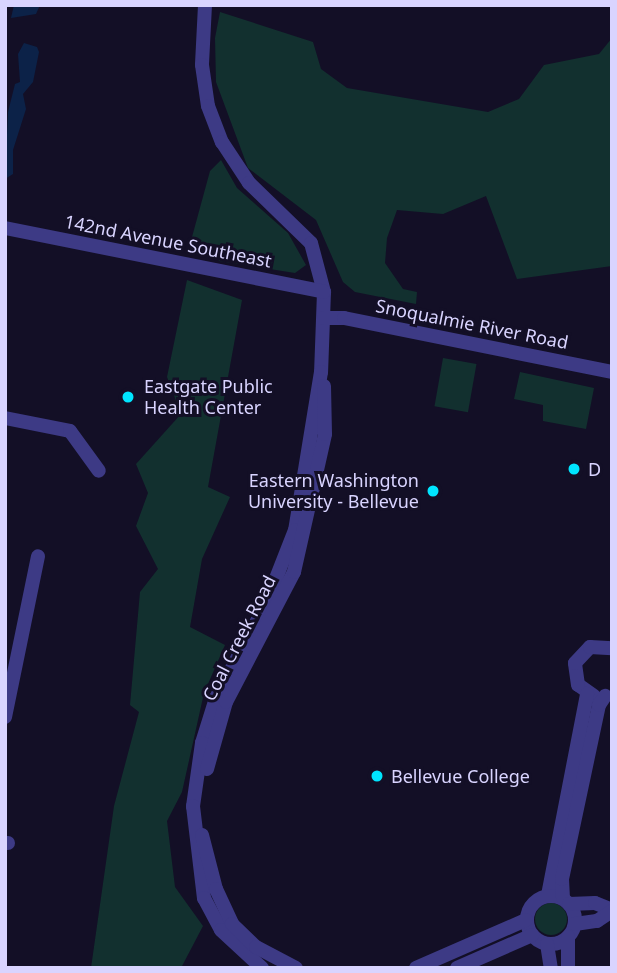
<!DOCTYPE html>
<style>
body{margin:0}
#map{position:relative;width:617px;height:973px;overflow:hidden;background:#130f26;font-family:"Noto Sans",sans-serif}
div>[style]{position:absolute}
.green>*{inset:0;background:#12302f;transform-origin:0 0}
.round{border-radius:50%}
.water>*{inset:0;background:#0c2248}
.minor>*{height:14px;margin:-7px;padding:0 7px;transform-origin:7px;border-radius:7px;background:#3d3a85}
.minor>.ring{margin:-7px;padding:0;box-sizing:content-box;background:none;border:14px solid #3d3a85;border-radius:50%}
.dots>*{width:19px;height:19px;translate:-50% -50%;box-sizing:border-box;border:4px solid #130f26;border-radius:50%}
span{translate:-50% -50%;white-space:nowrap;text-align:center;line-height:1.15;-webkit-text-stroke:6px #130f26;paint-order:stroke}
.street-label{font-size:18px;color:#d9d4ff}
.poi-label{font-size:18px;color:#d9d4ff}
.left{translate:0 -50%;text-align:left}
.right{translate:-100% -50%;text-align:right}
.frame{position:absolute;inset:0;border:7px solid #d9d4ff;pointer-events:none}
</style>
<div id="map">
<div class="green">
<div style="clip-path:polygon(220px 12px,313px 42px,321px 69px,347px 88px,488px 112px,519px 99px,544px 65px,599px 54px,612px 38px,612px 266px,517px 279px,486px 196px,443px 214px,397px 210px,387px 238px,385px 263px,403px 289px,417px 292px,416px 304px,355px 292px,343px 282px,316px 220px,248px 168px,216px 82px,215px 38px)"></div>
<div style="clip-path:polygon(221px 160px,237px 188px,288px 233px,306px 265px,295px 273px,219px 261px,192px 237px,210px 171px)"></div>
<div style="clip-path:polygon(187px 280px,242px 300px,208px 487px,230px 497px,202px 559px,190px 627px,225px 645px,204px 693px,182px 792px,167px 821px,175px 887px,203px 926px,181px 968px,91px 968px,114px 806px,139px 712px,130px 705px,140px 592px,158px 569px,136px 526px,148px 493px,136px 464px,181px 414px,167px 377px)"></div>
<div style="left:443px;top:358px;width:34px;height:49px;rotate:10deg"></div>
<div style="clip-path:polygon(520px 372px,594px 388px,586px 429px,543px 421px,543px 405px,514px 399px)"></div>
<div class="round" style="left:535px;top:903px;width:32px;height:32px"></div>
</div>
<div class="water">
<div style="clip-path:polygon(14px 5px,40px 5px,36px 14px,11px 18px)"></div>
<div style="clip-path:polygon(24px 43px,37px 47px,39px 52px,33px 82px,23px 94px,26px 109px,13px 150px,13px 174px,5px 179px,8px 112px,15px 84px,20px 82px,18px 54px)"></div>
</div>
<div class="minor">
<div style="left:205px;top:5px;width:60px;rotate:92.9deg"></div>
<div style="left:202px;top:65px;width:41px;rotate:81.7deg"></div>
<div style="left:208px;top:106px;width:39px;rotate:69deg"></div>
<div style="left:222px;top:142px;width:49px;rotate:56.6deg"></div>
<div style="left:249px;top:183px;width:86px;rotate:44.1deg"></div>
<div style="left:311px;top:243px;width:51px;rotate:75.1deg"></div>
<div style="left:324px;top:292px;width:80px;rotate:92.1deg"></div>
<div style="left:321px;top:372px;width:160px;rotate:99.3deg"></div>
<div style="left:295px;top:530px;width:79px;rotate:111.4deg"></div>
<div style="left:266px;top:604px;width:106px;rotate:118deg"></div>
<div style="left:216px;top:698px;width:47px;rotate:107.3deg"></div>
<div style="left:202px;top:743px;width:64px;rotate:98.1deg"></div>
<div style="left:193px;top:806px;width:93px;rotate:83.2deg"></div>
<div style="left:204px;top:898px;width:36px;rotate:62deg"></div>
<div style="left:221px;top:930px;width:56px;rotate:42.8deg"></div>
<div style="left:5px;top:228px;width:325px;rotate:11.3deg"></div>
<div style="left:324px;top:318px;width:20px"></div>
<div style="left:344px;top:318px;width:273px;rotate:11.4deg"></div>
<div style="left:5px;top:418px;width:66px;rotate:11.3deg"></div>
<div style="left:70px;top:431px;width:49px;rotate:54.1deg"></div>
<div style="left:594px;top:696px;width:19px;rotate:-145deg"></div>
<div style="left:578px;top:685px;width:22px;rotate:-98deg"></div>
<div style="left:575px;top:663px;width:22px;rotate:-47deg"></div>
<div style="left:590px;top:647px;width:22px;rotate:3deg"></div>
<div style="left:5px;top:717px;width:164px;rotate:-78.4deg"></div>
<div style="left:207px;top:769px;width:70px;rotate:-74.2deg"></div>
<div style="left:226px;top:702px;width:147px;rotate:-62.4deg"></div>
<div style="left:294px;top:572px;width:141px;rotate:-77.3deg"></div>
<div style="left:325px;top:434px;width:48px;rotate:-91.2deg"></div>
<div style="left:202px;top:835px;width:56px;rotate:75.5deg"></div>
<div style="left:216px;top:889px;width:38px;rotate:65deg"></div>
<div style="left:232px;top:924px;width:33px;rotate:44deg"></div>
<div style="left:256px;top:947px;width:45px;rotate:27.7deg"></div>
<div style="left:5px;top:843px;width:3px"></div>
<div style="left:548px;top:895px;width:205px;rotate:-79deg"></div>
<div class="ring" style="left:527px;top:896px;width:34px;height:34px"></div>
<div style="left:563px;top:898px;width:19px;rotate:-93deg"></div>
<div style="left:562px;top:879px;width:178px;rotate:-78deg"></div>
<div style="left:599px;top:705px;width:11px;rotate:-56deg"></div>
<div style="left:569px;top:904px;width:26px;rotate:-2deg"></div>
<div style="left:595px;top:903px;width:18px;rotate:22deg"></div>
<div style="left:575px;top:924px;width:22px;rotate:-8deg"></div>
<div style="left:597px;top:921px;width:18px;rotate:-34deg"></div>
<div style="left:568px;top:937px;width:31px;rotate:90deg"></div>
<div style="left:547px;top:944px;width:24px;rotate:81deg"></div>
<div style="left:416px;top:968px;width:120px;rotate:-23.6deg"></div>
<div style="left:457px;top:968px;width:82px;rotate:-23.7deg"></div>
</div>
<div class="dots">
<div style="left:128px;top:397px;background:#00e5ff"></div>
<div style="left:574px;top:469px;background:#00e5ff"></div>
<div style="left:433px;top:491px;background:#00e5ff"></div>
<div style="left:377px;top:776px;background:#00e5ff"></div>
</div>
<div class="street-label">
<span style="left:168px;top:241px;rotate:11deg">142nd Avenue Southeast</span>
<span style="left:472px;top:324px;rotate:11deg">Snoqualmie River Road</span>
<span style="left:239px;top:638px;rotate:-63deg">Coal Creek Road</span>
</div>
<div class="poi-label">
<span class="left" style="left:144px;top:397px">Eastgate Public<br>Health Center</span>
<span class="left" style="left:588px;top:469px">D</span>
<span class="right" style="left:419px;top:491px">Eastern Washington<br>University - Bellevue</span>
<span class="left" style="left:391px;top:776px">Bellevue College</span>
</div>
<div class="frame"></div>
</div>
